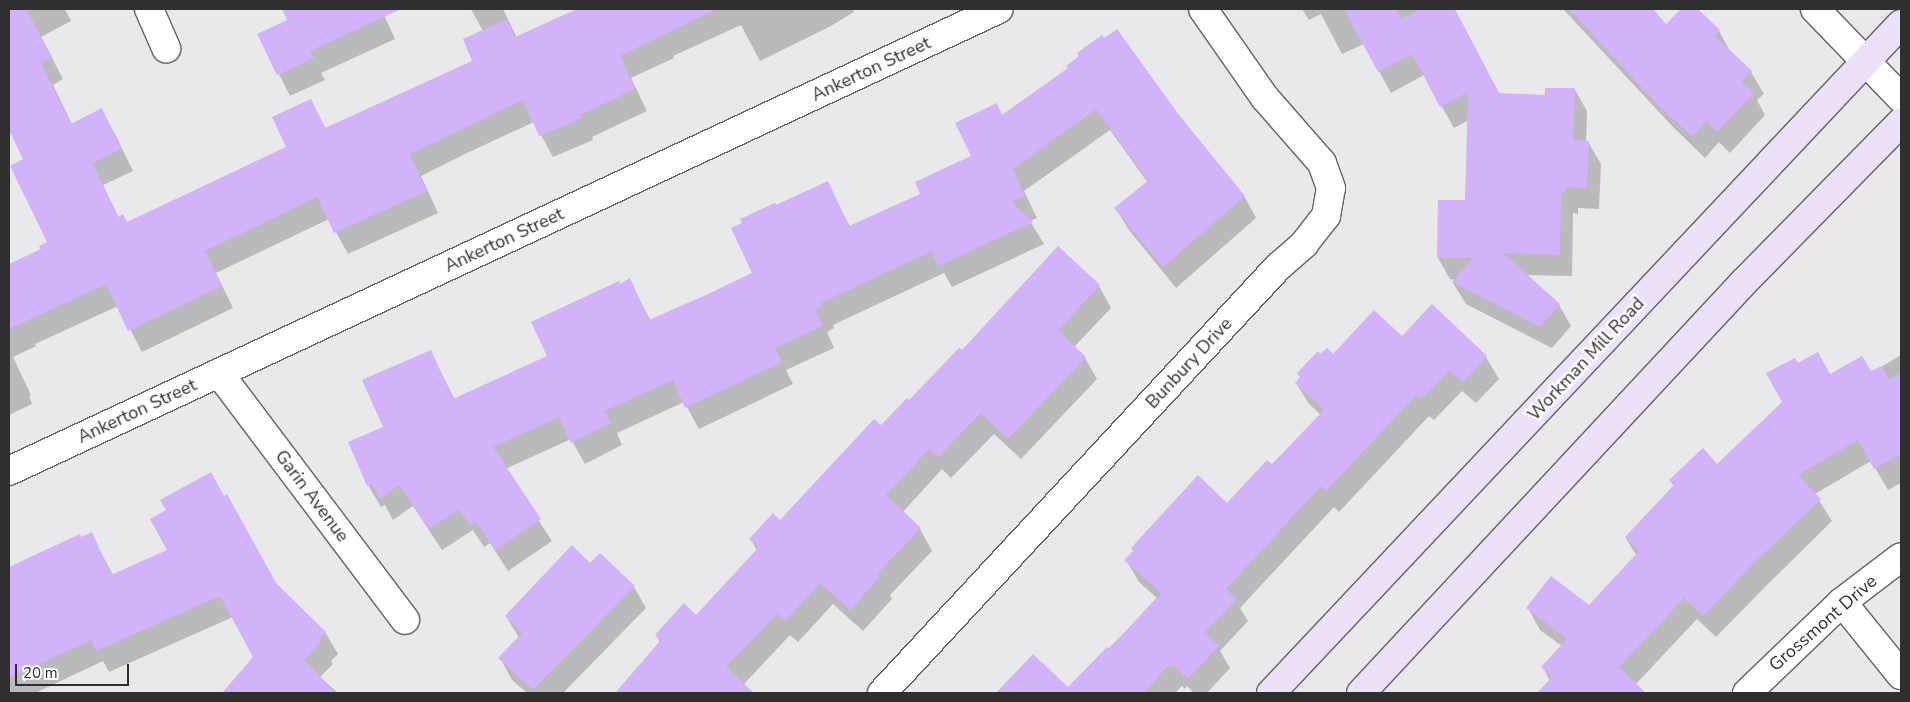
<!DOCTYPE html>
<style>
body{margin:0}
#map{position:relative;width:1910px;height:702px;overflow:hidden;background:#e9e8eb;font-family:"Nunito Sans",sans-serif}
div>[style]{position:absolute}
.shadow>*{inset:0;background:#0003}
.building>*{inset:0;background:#d2b2f8}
.roads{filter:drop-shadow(1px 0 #646366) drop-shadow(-1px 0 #646366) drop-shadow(0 1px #646366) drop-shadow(0 -1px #646366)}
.minor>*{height:28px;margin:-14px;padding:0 14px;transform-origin:14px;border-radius:14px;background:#fff}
.secondary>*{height:28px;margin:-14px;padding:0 14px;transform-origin:14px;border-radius:14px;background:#ede1fa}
span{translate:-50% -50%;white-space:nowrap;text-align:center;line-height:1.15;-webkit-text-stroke:5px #fff;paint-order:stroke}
.street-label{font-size:18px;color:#2f2f30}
.frame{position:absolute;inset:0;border:10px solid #2f2f30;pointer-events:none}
.scale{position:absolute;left:15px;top:664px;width:114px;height:22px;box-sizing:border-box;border:2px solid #2f2f30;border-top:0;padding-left:6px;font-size:15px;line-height:18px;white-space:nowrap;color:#2f2f30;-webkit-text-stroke:4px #fff;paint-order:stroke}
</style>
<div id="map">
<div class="shadow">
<div style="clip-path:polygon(9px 9px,65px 9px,71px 21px,41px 37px,63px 79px,53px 85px,72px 124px,101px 110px,114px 132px,133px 171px,103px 185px,119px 218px,127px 223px,288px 148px,310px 100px,326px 129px,474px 62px,483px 31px,471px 9px,503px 9px,517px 38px,580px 9px,853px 9px,854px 12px,831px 26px,760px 61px,741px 25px,673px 56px,674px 58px,631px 78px,647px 111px,592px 137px,593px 140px,553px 157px,534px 122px,469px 152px,421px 176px,438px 213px,348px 254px,329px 219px,216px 273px,233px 308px,142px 352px,118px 306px,35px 344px,36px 346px,13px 357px,31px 395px,29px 396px,32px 404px,9px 415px,9px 265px,42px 249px,49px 243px,25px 160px,9px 127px)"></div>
<div style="clip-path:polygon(283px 9px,381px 9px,395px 39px,321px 73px,325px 80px,290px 96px,259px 35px,289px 21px)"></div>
<div style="clip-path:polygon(1302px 9px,1454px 9px,1500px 95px,1546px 96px,1575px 90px,1587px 111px,1586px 142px,1588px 142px,1601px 164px,1599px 209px,1578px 208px,1578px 214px,1573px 213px,1572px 276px,1525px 275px,1559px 305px,1571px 326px,1552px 348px,1466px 304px,1453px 283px,1456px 280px,1450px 279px,1438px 258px,1466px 201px,1469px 120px,1454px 128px,1424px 75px,1391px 93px,1364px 44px,1342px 54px,1321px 14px,1309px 20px)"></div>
<div style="clip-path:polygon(1563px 9px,1651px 9px,1666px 25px,1682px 9px,1696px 9px,1719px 31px,1731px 53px,1751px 72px,1764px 94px,1757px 100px,1765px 115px,1730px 153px,1719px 142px,1705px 158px,1673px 127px)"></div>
<div style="clip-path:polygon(1069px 69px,1178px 116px,1244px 196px,1256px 218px,1176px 288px,1129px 230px,1116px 209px,1148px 183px,1110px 130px,1024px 191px,1037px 218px,1030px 221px,1044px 244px,952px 287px,944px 273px,833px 325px,834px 328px,827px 332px,834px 348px,786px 370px,793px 384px,699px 429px,684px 402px,617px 433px,622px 445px,585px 464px,571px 439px,505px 469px,552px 541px,508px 571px,490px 543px,484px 547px,473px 530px,442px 550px,413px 506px,393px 520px,385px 505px,381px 507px,368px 485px,385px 427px,430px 351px,455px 400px,549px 357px,620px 285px,629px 280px,651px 321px,753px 274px,776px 207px,827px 182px,850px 227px,922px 194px,972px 157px,996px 105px,1003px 116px)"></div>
<div style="clip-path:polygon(1099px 286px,1111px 308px,1074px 347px,1085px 358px,1097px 379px,1021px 459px,994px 434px,951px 478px,942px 469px,902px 513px,920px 529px,932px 551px,890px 595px,892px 599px,863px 631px,833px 604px,798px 642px,790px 635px,743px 685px,752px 693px,617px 693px,660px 643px,656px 635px,696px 616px,757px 551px,751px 539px,780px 522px,962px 352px)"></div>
<div style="clip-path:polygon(1432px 306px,1486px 357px,1499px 379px,1476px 403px,1462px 391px,1434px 420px,1429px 416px,1339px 512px,1334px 507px,1240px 608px,1248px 621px,1220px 651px,1230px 668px,1207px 693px,1194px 693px,1187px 686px,1185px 689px,1182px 686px,1175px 693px,998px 693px,1033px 656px,1068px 689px,1158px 599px,1139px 582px,1126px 560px,1227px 505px,1272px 466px,1321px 415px,1309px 404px,1296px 383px,1320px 356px,1333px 356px,1402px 338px)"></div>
<div style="clip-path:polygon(1901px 355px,1901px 483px,1888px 490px,1871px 461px,1815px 494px,1832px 521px,1768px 584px,1716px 637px,1697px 619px,1635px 685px,1640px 693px,1539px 693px,1550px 681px,1543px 667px,1562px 646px,1540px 630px,1528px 608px,1589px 607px,1636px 555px,1626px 538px,1674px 487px,1670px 480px,1717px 466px,1784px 403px,1797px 365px,1830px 375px,1871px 373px)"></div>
<div style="clip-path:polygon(91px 534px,113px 575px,276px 585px,325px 632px,338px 654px,331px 661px,333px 664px,320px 677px,338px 693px,230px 693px,227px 690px,255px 657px,233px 617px,109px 672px,103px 661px,35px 693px,9px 693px,9px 613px,11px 612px,9px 569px,79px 536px,81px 539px)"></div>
<div style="clip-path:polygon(590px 565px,634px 587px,646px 608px,563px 693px,527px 693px,512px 680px,500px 658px,519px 638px,506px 616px)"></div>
</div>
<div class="building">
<div style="clip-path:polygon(9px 9px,26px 9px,52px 57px,41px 63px,71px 124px,102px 108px,121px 149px,92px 163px,118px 217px,123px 214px,127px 222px,286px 147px,272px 117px,311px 99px,325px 128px,472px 61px,463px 39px,507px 19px,515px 37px,577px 9px,716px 9px,620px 56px,635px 89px,580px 115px,582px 118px,539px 136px,523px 100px,410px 154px,427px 191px,334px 233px,317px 197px,205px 251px,222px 286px,128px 331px,106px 284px,9px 329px,9px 264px,41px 249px,39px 246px,47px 242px,10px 166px,23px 159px,9px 130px)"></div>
<div style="clip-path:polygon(282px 9px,401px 9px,310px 51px,314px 58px,277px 75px,257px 34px,287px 20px)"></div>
<div style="clip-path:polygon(1344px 9px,1396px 9px,1401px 19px,1421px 9px,1455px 9px,1499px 93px,1545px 95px,1545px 88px,1575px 88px,1573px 140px,1589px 141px,1587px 188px,1566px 187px,1566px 192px,1561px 192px,1560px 255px,1503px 253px,1560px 304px,1540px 327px,1452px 282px,1474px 258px,1437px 258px,1438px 200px,1465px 200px,1468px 92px,1440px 107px,1412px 54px,1378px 72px)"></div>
<div style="clip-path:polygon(1569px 9px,1653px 9px,1666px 24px,1681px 9px,1698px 9px,1720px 30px,1715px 36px,1752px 71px,1742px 81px,1754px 93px,1717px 132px,1706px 121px,1692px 137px,1659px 106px)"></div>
<div style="clip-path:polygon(1117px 29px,1179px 115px,1245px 196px,1163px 267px,1114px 208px,1148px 181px,1096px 109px,1013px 169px,1025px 196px,1012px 202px,1033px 222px,938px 266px,932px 251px,821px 303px,823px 306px,815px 310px,823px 326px,775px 348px,782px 362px,685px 408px,673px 380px,605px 411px,611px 423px,571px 443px,559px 417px,493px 447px,541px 519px,495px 550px,476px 522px,471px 526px,459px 509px,429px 529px,399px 485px,380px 499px,372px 484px,367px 486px,348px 442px,383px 427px,362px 380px,431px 350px,453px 399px,547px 356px,531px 322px,619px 281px,620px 284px,630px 278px,649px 320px,706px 295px,752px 273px,731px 228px,742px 223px,740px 219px,775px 203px,776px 205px,828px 181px,849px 226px,920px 194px,915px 182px,971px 156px,955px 123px,997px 103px,1002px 115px,1068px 68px,1066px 66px,1079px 56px,1077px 53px,1102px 35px,1104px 38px)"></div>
<div style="clip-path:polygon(1058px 246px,1100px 285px,1058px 330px,1086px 357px,1008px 439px,981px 413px,938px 457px,929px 449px,886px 495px,921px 528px,877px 574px,880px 577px,850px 610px,820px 583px,785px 621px,777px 614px,726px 667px,754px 693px,615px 693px,660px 641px,655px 635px,684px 603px,696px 615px,759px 547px,749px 539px,773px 513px,780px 520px,874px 419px,881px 425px,907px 398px,909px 400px,959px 348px,962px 350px)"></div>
<div style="clip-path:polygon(1432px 304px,1487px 356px,1463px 382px,1449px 370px,1421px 399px,1416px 395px,1326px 491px,1321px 486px,1226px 589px,1237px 599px,1205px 632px,1219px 646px,1188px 679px,1174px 666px,1171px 668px,1169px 665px,1143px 693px,996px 693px,1033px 654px,1068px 687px,1107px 647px,1109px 649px,1161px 593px,1124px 560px,1133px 551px,1131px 548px,1198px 475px,1227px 503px,1267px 460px,1272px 464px,1324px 410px,1295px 383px,1300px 377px,1297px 373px,1318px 351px,1320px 354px,1327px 348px,1333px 354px,1374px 310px,1402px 336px)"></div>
<div style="clip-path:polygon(1818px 352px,1830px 374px,1862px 356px,1871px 371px,1882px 366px,1889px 379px,1901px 373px,1901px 454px,1874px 469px,1858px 440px,1798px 475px,1821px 499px,1755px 562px,1703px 616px,1684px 598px,1619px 667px,1646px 693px,1537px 693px,1552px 677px,1541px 667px,1567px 639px,1526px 608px,1551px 576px,1589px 605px,1639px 551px,1625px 537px,1674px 485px,1669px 480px,1703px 448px,1717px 464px,1782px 402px,1766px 373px,1795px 358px,1798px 363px)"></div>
<div style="clip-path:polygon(211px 472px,224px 496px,227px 494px,276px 583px,326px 632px,319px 640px,321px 641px,304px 660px,335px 693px,222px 693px,253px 657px,220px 596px,96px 651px,91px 640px,9px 678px,9px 567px,80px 534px,81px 537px,92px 532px,111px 575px,167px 550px,150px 519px,166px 510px,160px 500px)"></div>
<div style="clip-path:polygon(572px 545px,590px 563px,600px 553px,635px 586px,533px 690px,498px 658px,522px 633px,505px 616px)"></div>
</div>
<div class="roads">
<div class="minor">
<div style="left:149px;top:9px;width:43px;rotate:66.4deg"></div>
<div style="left:1815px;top:9px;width:124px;rotate:46deg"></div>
<div style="left:219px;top:373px;width:309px;rotate:53deg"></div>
<div style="left:9px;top:471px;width:1092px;rotate:-25.02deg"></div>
<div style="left:1842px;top:602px;width:94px;rotate:51.1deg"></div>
<div style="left:882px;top:693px;width:582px;rotate:-47.09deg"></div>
<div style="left:1278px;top:267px;width:35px;rotate:-41deg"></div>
<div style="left:1304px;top:244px;width:36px;rotate:-52deg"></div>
<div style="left:1326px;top:216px;width:28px;rotate:-80deg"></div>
<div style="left:1331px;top:188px;width:27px;rotate:-110deg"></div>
<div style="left:1322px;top:163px;width:86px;rotate:-131.2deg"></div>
<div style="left:1265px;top:98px;width:108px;rotate:-124.9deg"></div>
<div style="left:1747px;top:693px;width:132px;rotate:-43.8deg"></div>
<div style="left:1842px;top:602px;width:74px;rotate:-37.3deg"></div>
</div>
<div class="secondary">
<div style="left:1271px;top:693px;width:919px;rotate:-46.72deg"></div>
<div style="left:1361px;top:693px;width:562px;rotate:-47.02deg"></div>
<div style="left:1744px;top:282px;width:224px;rotate:-45.5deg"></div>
</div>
</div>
<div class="street-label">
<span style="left:871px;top:69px;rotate:-25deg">Ankerton Street</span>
<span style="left:504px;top:240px;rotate:-25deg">Ankerton Street</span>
<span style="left:1586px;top:359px;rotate:-47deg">Workman Mill Road</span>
<span style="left:1189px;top:363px;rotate:-47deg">Bunbury Drive</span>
<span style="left:137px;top:411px;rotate:-25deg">Ankerton Street</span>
<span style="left:312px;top:496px;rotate:53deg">Garin Avenue</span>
<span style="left:1823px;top:623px;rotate:-41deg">Grossmont Drive</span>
</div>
<div class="frame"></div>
<div class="scale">20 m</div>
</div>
